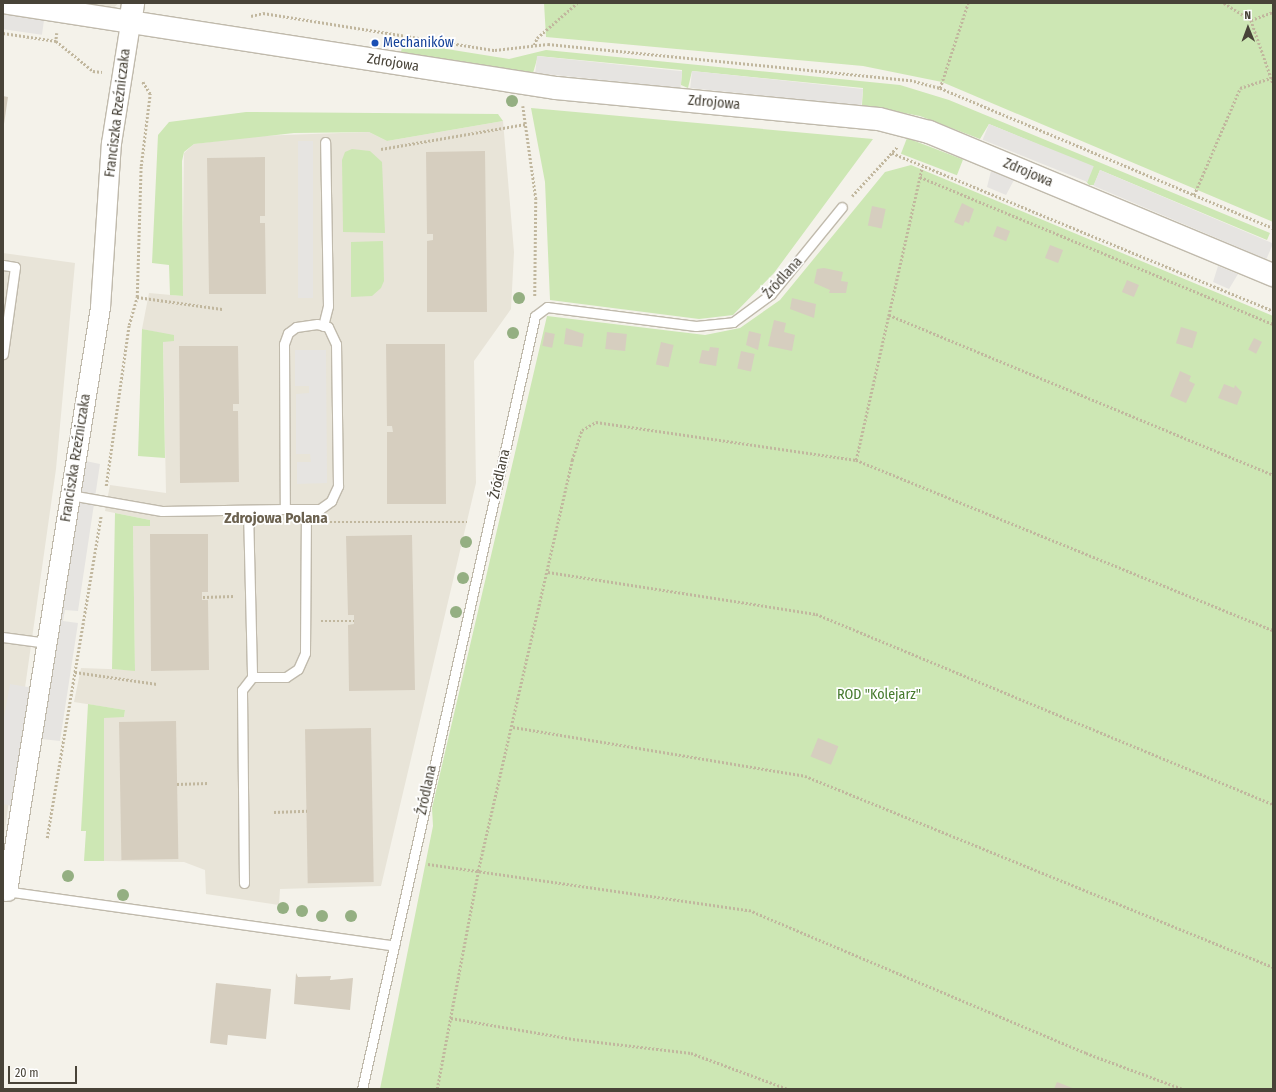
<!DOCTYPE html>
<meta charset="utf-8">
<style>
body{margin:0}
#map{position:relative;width:1276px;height:1092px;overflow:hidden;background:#f4f2ea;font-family:"Fira Sans Condensed",sans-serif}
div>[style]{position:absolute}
.residential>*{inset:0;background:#e8e4d8}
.green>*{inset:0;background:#cde7b4;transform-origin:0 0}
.parking>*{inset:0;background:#e6e4e1;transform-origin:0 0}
.building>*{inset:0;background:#d6cebf;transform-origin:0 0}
.path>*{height:2.5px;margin-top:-1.25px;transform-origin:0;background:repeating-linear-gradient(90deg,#c1b79e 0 2px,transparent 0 4px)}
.roads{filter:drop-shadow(1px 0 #c0baac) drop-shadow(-1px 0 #c0baac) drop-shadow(0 1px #c0baac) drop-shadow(0 -1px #c0baac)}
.service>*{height:9px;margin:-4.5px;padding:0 4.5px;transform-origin:4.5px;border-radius:4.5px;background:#fff}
.minor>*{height:19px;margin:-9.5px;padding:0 9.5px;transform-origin:9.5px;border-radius:9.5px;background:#fff}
.tertiary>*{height:22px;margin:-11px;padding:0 11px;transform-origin:11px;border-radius:11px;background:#fff}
.trees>*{width:12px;height:12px;margin:-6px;border-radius:50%;background:#94af82}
.dots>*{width:11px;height:11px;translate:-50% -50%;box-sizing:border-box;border:2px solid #fff;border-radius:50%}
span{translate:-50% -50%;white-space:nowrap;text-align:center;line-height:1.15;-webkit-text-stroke:3.5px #fff;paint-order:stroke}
.transit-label{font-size:14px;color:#164399}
.left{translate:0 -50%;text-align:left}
.street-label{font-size:14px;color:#484338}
.park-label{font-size:14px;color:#45792c}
.neighbourhood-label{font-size:15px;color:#6b614f;font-weight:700}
.frame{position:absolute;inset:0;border:4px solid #484338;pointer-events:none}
.north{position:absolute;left:1228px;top:8px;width:40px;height:40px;-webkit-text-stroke:3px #fff;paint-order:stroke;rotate:359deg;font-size:11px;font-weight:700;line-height:16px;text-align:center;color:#484338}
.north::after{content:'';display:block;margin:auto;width:14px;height:18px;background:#484338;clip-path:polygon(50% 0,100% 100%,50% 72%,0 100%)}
.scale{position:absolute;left:8px;top:1066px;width:69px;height:18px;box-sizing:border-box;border:2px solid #484338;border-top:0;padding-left:5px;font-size:12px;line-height:14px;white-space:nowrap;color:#484338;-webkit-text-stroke:3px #fff;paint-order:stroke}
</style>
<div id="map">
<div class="residential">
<div style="clip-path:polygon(25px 3px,119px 3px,112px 9px)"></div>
<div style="clip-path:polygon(503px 121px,514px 252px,511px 309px,474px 361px,476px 483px,381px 886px,280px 889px,279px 905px,206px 894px,205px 870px,184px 862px,104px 861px,104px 717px,124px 717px,125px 710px,74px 702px,81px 668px,135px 670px,133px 526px,149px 526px,150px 520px,105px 511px,110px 485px,166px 493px,163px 341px,174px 336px,142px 329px,149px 293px,182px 296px,184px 153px,194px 144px,256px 136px,369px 132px,387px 141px)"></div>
<div style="clip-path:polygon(3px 253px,75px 263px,56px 469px,3px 843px)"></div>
</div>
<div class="green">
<div style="clip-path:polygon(544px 3px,1273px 3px,1273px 222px,942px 82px,863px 66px,546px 37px)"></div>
<div style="clip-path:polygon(403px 42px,509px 59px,546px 50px,900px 85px,949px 100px,1270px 233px,1267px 240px,1100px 170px,1094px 185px,1089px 185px,1086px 181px,1092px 167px,989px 124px,980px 139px,920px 116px,862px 105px,863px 88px,692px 71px,688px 88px,681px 85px,682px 70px,538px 56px,533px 73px,401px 52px)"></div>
<div style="clip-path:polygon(531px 108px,873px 139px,774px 273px,733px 315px,699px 319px,550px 300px,545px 182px)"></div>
<div style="clip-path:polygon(246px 112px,498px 114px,503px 121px,387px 141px,369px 132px,294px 133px,194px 144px,184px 152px,182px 161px,183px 296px,170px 295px,169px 265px,152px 263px,158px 135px,169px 122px)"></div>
<div style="left:907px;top:138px;width:60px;height:17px;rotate:21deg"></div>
<div style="clip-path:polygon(352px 149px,370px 151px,382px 162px,385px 233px,343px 232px,342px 160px,345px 152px)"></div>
<div style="clip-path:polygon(911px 165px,1273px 316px,1273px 1089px,380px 1089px,433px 826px,432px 808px,547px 316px,705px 335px,740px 328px,780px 300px,885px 172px)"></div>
<div style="clip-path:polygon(383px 241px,384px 281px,381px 288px,372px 296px,351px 297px,351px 242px)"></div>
<div style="clip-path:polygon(142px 329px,174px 335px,174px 341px,163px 342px,165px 458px,138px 456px)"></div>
<div style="clip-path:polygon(115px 513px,150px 520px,150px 526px,133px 526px,135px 671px,112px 669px)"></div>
<div style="clip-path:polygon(88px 704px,125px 710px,124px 717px,104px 718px,104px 861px,84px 861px,86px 831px,81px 831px)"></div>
</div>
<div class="parking">
<div style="left:3px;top:3px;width:43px;height:26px;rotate:8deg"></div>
<div style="left:537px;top:56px;width:146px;height:17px;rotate:6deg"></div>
<div style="left:692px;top:71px;width:172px;height:17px;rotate:6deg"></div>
<div style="left:989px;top:124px;width:113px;height:17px;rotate:22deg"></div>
<div style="left:298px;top:141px;width:15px;height:157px"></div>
<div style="left:1100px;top:170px;width:188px;height:17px;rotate:23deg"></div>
<div style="clip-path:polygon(991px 171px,1014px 180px,1006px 195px,987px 187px)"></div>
<div style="clip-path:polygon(1218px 266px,1238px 274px,1229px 289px,1213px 282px)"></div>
<div style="clip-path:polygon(295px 350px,326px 350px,327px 483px,297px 484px,297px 462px,311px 462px,310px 454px,296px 454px,296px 394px,309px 393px,309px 386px,295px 386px)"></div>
<div style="clip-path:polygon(76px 459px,100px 464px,78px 611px,65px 610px,63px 621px,78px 623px,60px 741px,32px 738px,21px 808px,3px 804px,3px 723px,10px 684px,39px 689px)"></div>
</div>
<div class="building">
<div style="clip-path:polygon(3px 96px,8px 97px,4px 124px,3px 124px)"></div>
<div style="clip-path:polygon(485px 151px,487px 312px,427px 312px,427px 241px,433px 240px,433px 234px,427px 234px,426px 152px)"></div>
<div style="clip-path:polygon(265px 157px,265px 216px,260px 216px,260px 223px,265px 223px,266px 294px,209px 294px,207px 158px)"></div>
<div style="clip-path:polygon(962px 203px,974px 209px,969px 223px,965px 221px,963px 226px,954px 222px)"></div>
<div style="left:872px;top:206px;width:14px;height:20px;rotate:12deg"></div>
<div style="left:997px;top:226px;width:14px;height:11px;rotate:21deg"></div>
<div style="left:1050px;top:245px;width:14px;height:14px;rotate:21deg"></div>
<div style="clip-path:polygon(824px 268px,843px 272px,841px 281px,848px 282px,846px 293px,829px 293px,830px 290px,814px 283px,817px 269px)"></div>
<div style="left:1127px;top:280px;width:13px;height:13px;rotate:23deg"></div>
<div style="clip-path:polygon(792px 298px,816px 304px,814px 318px,790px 309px)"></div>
<div style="clip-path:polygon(774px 320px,786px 323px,784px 332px,795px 335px,792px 351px,768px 346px)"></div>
<div style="left:1181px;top:327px;width:17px;height:17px;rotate:17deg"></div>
<div style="clip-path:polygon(566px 328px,584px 334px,582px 347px,564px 344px)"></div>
<div style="clip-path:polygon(749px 331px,761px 334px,758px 350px,746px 345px)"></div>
<div style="left:545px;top:332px;width:10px;height:14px;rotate:11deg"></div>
<div style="left:607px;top:332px;width:20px;height:17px;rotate:6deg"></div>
<div style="left:1254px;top:338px;width:9px;height:13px;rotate:27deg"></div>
<div style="left:661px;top:342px;width:13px;height:23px;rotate:13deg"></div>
<div style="clip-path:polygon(386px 344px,445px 344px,446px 504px,387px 504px,387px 432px,393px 432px,392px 426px,387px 426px)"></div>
<div style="clip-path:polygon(179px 346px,238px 346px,239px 404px,233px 404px,233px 411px,238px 411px,239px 482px,180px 483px)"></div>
<div style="clip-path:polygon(710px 347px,719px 348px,716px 366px,699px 363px,702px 350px,709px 351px)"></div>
<div style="left:741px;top:351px;width:14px;height:18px;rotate:12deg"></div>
<div style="clip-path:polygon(1180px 371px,1191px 376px,1189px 381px,1195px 384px,1186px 403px,1170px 396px)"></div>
<div style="clip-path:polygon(1224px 384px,1234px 388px,1235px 385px,1242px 392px,1237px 405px,1218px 398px)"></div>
<div style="clip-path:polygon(150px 534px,208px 534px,208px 592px,202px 592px,202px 600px,208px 600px,209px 670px,151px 671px)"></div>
<div style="clip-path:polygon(412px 535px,415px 690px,349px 691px,348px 625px,354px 624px,354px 615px,348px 615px,346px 536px)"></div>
<div style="left:176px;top:721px;width:138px;height:57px;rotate:89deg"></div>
<div style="left:371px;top:728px;width:154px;height:66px;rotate:89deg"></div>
<div style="left:818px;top:738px;width:22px;height:20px;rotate:22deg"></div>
<div style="clip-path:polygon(296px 973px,298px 977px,331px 976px,330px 980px,353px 978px,350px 1010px,294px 1004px)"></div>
<div style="clip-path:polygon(216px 983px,271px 989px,266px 1039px,228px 1035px,227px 1045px,210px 1043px)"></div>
<div style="clip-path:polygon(1057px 1082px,1075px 1089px,1054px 1089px)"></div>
</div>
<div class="path">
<div style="left:1224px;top:3px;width:32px;rotate:32deg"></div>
<div style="left:1251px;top:20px;width:67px;rotate:70.8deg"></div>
<div style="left:251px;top:16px;width:12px;rotate:-14deg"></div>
<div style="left:263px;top:13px;width:235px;rotate:9.1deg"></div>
<div style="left:495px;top:50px;width:53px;rotate:-6.5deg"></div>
<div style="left:548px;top:44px;width:364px;rotate:5.7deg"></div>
<div style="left:910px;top:80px;width:31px;rotate:15deg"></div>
<div style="left:940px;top:88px;width:361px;rotate:22.8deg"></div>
<div style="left:1251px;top:20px;width:23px;rotate:-20deg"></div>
<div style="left:3px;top:33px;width:54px;rotate:8.6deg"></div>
<div style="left:57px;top:33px;width:8px;rotate:97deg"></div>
<div style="left:56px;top:41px;width:48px;rotate:39deg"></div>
<div style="left:93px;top:71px;width:9px;rotate:6deg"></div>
<div style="left:534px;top:45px;width:8px;rotate:-67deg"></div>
<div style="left:537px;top:38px;width:53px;rotate:-41.2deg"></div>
<div style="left:940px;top:88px;width:89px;rotate:-71.8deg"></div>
<div style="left:523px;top:106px;width:93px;rotate:82deg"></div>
<div style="left:536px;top:198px;width:98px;rotate:90.6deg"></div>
<div style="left:381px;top:149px;width:147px;rotate:-9.8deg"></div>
<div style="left:892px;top:153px;width:412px;rotate:22.5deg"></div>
<div style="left:920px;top:177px;width:382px;rotate:22.6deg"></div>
<div style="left:1194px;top:195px;width:116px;rotate:-66.7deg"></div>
<div style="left:1240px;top:88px;width:33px;rotate:-18deg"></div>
<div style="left:852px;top:196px;width:67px;rotate:-47.4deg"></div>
<div style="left:137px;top:297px;width:86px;rotate:8deg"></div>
<div style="left:889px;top:315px;width:416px;rotate:22.6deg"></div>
<div style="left:856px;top:460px;width:301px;rotate:-77.3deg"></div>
<div style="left:106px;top:486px;width:163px;rotate:-81.9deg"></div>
<div style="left:129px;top:325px;width:29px;rotate:-74deg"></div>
<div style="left:137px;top:297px;width:131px;rotate:-88.3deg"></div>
<div style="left:141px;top:166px;width:73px;rotate:-82.9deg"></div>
<div style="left:150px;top:94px;width:15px;rotate:-122deg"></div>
<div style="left:330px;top:522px;width:137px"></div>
<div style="left:548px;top:572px;width:271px;rotate:8.9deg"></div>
<div style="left:816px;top:614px;width:495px;rotate:22.6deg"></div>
<div style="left:203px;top:597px;width:31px;rotate:-2deg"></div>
<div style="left:321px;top:621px;width:33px"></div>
<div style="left:75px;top:672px;width:83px;rotate:8.3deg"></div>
<div style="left:513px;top:727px;width:296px;rotate:9.5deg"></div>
<div style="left:805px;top:776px;width:505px;rotate:22.2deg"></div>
<div style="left:177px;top:784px;width:31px;rotate:-2deg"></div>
<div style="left:274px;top:812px;width:33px;rotate:-2deg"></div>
<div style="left:47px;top:838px;width:326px;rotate:-80.5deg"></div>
<div style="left:428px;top:864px;width:324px;rotate:8.2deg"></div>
<div style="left:749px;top:910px;width:366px;rotate:23deg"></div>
<div style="left:1086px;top:1053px;width:103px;rotate:20.4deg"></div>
<div style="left:451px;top:1018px;width:124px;rotate:9.8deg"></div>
<div style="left:573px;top:1039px;width:119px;rotate:6.8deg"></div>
<div style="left:691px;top:1053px;width:103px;rotate:20.4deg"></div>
<div style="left:437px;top:1089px;width:222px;rotate:-79.3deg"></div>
<div style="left:478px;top:871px;width:422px;rotate:-77.1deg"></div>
<div style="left:572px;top:460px;width:32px;rotate:-72deg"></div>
<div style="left:582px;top:430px;width:16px;rotate:-30deg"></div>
<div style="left:596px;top:422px;width:263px;rotate:8.3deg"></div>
<div style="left:856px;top:460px;width:450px;rotate:22.2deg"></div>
</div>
<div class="roads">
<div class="service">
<div style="left:3px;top:265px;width:12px;rotate:9deg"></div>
<div style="left:15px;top:267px;width:88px;rotate:97.9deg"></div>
<div style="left:323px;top:326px;width:21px;rotate:-76deg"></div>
<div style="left:328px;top:306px;width:164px;rotate:-91deg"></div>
<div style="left:70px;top:495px;width:93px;rotate:9.9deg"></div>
<div style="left:162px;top:511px;width:123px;rotate:-0.9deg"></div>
<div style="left:285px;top:509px;width:35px"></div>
<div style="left:320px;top:509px;width:14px;rotate:-36deg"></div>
<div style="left:331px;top:501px;width:17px;rotate:-65deg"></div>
<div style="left:338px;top:486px;width:142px;rotate:-90.8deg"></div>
<div style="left:336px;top:344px;width:19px;rotate:-115deg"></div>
<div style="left:328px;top:327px;width:11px;rotate:-165deg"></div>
<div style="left:317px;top:324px;width:21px;rotate:172deg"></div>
<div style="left:296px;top:327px;width:10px;rotate:143deg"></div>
<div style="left:288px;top:333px;width:12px;rotate:110deg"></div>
<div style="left:284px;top:344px;width:165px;rotate:89.7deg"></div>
<div style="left:248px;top:510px;width:167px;rotate:88.6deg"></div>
<div style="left:252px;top:677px;width:34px"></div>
<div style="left:286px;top:677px;width:14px;rotate:-34deg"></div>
<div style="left:298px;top:669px;width:17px;rotate:-66deg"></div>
<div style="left:305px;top:653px;width:144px;rotate:-89.6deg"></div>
<div style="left:3px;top:637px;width:44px;rotate:7.8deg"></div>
<div style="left:244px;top:883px;width:193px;rotate:-90.6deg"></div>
<div style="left:242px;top:690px;width:16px;rotate:-52deg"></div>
<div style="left:5px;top:891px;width:393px;rotate:8deg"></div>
<div style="left:362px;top:1089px;width:792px;rotate:-77.38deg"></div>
<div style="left:535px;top:316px;width:15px;rotate:-37deg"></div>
<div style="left:547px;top:307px;width:150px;rotate:7.3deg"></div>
<div style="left:696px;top:326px;width:37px;rotate:-6deg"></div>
<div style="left:733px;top:322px;width:47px;rotate:-36.4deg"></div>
<div style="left:771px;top:294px;width:112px;rotate:-50.8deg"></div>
</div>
<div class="minor">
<div style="left:7px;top:891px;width:591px;rotate:-80.95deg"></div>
<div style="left:100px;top:307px;width:164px;rotate:-86.2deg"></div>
<div style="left:111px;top:143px;width:121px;rotate:-81deg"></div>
</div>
<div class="tertiary">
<div style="left:8px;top:3px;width:555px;rotate:8.82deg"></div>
<div style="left:556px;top:88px;width:324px;rotate:5.5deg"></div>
<div style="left:879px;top:119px;width:52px;rotate:14.6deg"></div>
<div style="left:929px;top:132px;width:373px;rotate:22.6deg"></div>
<div style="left:130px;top:23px;width:20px;rotate:-81deg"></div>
</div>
</div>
<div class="trees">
<div style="left:512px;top:101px"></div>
<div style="left:519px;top:298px"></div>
<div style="left:513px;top:333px"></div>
<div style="left:466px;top:542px"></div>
<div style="left:463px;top:578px"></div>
<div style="left:456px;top:612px"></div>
<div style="left:68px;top:876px"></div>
<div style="left:123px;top:895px"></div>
<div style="left:283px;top:908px"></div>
<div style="left:302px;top:911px"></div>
<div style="left:322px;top:916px"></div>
<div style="left:351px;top:916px"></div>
</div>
<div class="dots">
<div style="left:375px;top:43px;background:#1a4fb4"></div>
</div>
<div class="transit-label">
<span class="left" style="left:383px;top:43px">Mechaników</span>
</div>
<div class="street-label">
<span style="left:393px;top:63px;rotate:9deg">Zdrojowa</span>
<span style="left:714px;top:103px;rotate:5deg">Zdrojowa</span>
<span style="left:118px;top:113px;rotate:-83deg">Franciszka Rzeźniczaka</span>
<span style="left:1028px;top:173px;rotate:23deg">Zdrojowa</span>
<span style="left:783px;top:278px;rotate:-48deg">Źródlana</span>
<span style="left:76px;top:458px;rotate:-81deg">Franciszka Rzeźniczaka</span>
<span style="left:500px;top:474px;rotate:-77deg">Źródlana</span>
<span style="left:427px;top:790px;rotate:-78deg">Źródlana</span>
</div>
<div class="park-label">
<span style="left:879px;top:695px">ROD "Kolejarz"</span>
</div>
<div class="neighbourhood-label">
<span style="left:276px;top:519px">Zdrojowa Polana</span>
</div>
<div class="frame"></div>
<div class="north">N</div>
<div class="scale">20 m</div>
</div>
